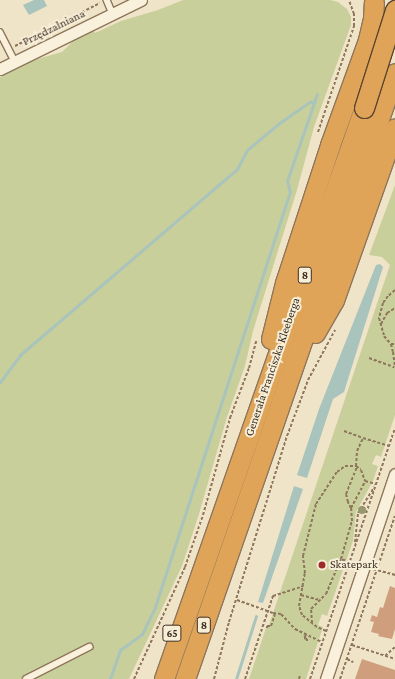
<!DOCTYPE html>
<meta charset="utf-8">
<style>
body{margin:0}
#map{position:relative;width:395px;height:679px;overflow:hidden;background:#f0e4c8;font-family:"Crimson Pro",serif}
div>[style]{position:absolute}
.green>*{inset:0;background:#c9cf9b}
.water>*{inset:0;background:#a9c4bc}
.stream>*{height:3px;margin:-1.5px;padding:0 1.5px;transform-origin:1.5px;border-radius:1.5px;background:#a9c4bc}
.building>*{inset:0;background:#cf9f7d}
.path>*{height:2px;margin-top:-1px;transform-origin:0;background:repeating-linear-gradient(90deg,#8d765c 0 3px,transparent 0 5px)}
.roads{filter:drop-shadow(1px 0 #8d765c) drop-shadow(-1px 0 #8d765c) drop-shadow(0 1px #8d765c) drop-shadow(0 -1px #8d765c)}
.lane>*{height:5.5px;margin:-2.75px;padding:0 2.75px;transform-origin:2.75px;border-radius:2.75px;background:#faf1dc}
.street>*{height:11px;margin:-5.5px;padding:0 5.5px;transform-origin:5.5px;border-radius:5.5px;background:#faf1dc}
.highway>*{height:19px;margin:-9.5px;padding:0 9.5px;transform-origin:9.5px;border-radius:9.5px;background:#e0a458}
.bridges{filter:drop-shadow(1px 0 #5b4430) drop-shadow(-1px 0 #5b4430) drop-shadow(0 1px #5b4430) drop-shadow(0 -1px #5b4430)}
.highway-bridge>*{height:19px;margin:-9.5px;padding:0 9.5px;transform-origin:9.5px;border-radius:9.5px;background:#e0a458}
.trees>*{width:8px;height:8px;margin:-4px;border-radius:50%;background:#96986f}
.dots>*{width:11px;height:11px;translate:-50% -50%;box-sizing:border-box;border:2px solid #f7eed8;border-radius:50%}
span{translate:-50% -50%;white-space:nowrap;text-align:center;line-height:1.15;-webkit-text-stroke:4px #f7eed8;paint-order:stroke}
.shield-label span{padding:1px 3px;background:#f7eed8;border:1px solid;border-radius:3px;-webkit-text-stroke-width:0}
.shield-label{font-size:11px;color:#3d2e20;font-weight:700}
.street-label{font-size:12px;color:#3d2e20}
.poi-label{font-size:12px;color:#3d2e20}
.left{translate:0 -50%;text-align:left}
</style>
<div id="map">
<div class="green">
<div style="clip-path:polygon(183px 0,330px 0,338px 2px,347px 9px,351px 17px,351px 25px,314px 127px,297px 190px,253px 331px,245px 366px,227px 417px,199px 514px,182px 566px,129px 679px,0 679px,0 77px,34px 60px,62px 52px,75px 39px,93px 30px,95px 33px,121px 21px,158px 10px)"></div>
<div style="clip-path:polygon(395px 185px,395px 415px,381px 457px,376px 455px,372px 464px,378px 466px,373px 481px,356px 512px,353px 541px,327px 616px,322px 614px,318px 625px,323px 627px,306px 679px,249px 679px,266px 628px,268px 628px,390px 265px,382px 257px,369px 255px)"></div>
</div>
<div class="water">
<div style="clip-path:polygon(34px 0,44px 0,47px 6px,29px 15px,23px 5px)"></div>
<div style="clip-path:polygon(380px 264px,383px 267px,344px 392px,333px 399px,307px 478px,297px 475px,319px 409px,376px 265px)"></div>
<div style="clip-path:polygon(294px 486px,303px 489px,263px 603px,258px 602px)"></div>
</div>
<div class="stream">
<div style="left:0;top:382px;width:34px;rotate:-53deg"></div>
<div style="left:20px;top:355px;width:286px;rotate:-40.6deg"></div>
<div style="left:237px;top:169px;width:21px;rotate:-62deg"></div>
<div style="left:247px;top:150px;width:40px;rotate:-40deg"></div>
<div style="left:278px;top:124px;width:39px;rotate:-35deg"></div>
<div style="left:310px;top:102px;width:4px"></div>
<div style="left:110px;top:679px;width:31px;rotate:-71deg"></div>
<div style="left:120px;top:650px;width:27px;rotate:-36deg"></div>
<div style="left:142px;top:634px;width:30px;rotate:-64deg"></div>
<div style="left:155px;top:607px;width:436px;rotate:-72deg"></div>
<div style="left:290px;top:192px;width:11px;rotate:-105deg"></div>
<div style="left:287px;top:181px;width:92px;rotate:-71deg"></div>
<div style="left:236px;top:679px;width:66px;rotate:-72.4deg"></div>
</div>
<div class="building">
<div style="clip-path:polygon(390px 586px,395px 588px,395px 629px,392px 639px,378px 636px,379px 634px,371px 632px,374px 622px,370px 621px,372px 615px,377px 617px,380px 607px,383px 608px)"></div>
<div style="clip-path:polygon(362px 659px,395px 670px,395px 679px,355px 679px)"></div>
</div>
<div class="path">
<div style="left:15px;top:46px;width:95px;rotate:-26.8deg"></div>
<div style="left:318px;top:132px;width:112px;rotate:-71.2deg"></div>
<div style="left:354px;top:26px;width:12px;rotate:-90deg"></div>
<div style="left:354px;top:14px;width:15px;rotate:-110deg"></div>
<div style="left:395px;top:290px;width:9px;rotate:139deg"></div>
<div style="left:388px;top:296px;width:9px;rotate:126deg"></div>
<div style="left:383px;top:303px;width:16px;rotate:105deg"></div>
<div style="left:379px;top:318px;width:19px;rotate:74deg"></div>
<div style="left:384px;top:336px;width:11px;rotate:49deg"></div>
<div style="left:391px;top:344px;width:8px;rotate:76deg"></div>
<div style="left:393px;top:352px;width:15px;rotate:82deg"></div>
<div style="left:381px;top:324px;width:13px;rotate:-61deg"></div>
<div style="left:387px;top:313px;width:9px;rotate:-32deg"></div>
<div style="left:391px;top:344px;width:4px"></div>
<div style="left:369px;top:358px;width:27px;rotate:20deg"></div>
<div style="left:344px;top:431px;width:20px;rotate:20deg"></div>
<div style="left:356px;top:466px;width:15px;rotate:-86deg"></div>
<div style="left:357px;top:451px;width:14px;rotate:-65deg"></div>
<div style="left:363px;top:438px;width:27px;rotate:17deg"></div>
<div style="left:351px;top:508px;width:30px;rotate:-62deg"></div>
<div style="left:355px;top:542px;width:29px;rotate:-84deg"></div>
<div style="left:358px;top:513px;width:31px;rotate:-58deg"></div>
<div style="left:350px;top:562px;width:9px;rotate:-162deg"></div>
<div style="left:341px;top:559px;width:40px;rotate:-74deg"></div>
<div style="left:352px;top:521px;width:13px;rotate:-94deg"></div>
<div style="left:351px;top:508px;width:7px;rotate:-117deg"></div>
<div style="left:348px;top:502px;width:8px;rotate:-104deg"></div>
<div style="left:346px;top:494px;width:29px;rotate:-68deg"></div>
<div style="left:373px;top:569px;width:23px;rotate:15deg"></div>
<div style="left:301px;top:595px;width:20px;rotate:15deg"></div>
<div style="left:237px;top:600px;width:38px;rotate:20deg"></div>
<div style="left:273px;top:613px;width:8px;rotate:7deg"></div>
<div style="left:281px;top:614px;width:21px;rotate:47deg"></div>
<div style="left:295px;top:629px;width:30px;rotate:26deg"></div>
<div style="left:312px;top:623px;width:14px;rotate:-94deg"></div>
<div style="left:311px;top:609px;width:21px;rotate:-45deg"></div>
<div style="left:326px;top:594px;width:38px;rotate:-67deg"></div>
<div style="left:267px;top:628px;width:2px;rotate:-90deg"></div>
<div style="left:267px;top:626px;width:4px"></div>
<div style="left:271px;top:626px;width:13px;rotate:-72deg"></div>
<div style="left:326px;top:631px;width:10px;rotate:-156deg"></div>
<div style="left:317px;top:627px;width:19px;rotate:-141deg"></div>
<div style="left:302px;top:615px;width:9px;rotate:-108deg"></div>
<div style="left:299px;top:606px;width:34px;rotate:-80deg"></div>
<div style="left:305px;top:573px;width:17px;rotate:-97deg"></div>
<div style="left:303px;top:556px;width:54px;rotate:-76deg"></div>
<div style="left:316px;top:504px;width:38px;rotate:-57deg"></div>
<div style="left:337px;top:472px;width:10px;rotate:-37deg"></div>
<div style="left:345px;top:466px;width:11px"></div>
<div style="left:356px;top:466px;width:6px;rotate:39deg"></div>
<div style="left:361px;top:470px;width:12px;rotate:70deg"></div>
<div style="left:365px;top:481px;width:11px;rotate:15deg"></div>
<div style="left:306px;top:635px;width:4px;rotate:124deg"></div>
<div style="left:304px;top:638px;width:3px;rotate:18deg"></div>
<div style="left:307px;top:639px;width:2px;rotate:90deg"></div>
<div style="left:352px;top:645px;width:45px;rotate:18deg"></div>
<div style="left:385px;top:656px;width:13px;rotate:-42deg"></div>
<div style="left:347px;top:659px;width:7px;rotate:27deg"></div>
<div style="left:134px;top:679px;width:123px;rotate:-65.5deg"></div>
<div style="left:185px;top:567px;width:55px;rotate:-70.9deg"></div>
<div style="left:203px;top:515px;width:101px;rotate:-74.4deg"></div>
<div style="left:230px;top:418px;width:53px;rotate:-69.2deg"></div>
<div style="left:249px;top:368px;width:28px;rotate:-75deg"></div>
<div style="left:214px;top:679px;width:59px;rotate:-75.3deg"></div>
<div style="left:229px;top:622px;width:195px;rotate:-72.7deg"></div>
<div style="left:287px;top:436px;width:60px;rotate:-69.4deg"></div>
<div style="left:308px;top:380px;width:57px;rotate:-61.6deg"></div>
<div style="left:245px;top:679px;width:88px;rotate:-71.4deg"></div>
<div style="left:273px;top:596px;width:32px;rotate:-18deg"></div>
<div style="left:299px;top:679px;width:4px;rotate:-76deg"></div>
<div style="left:310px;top:679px;width:265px;rotate:-71.3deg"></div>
<div style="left:340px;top:679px;width:172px;rotate:-71.4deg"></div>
</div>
<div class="roads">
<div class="lane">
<div style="left:107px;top:0;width:15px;rotate:67deg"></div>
<div style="left:0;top:32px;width:33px;rotate:63deg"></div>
<div style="left:26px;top:679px;width:71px;rotate:-26.9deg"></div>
</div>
<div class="street">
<div style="left:0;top:69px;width:157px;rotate:-26.1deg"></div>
<div style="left:326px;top:679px;width:216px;rotate:-71.4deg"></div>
</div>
<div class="highway">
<div style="left:315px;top:333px;width:38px;rotate:-60deg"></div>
<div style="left:334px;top:300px;width:182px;rotate:-70.5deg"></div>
<div style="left:271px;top:339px;width:58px;rotate:-76deg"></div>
<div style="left:285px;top:283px;width:145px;rotate:-71.9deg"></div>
<div style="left:330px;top:145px;width:112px;rotate:-70.1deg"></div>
<div style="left:368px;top:40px;width:22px;rotate:-77deg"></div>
<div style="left:373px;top:19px;width:17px;rotate:-87deg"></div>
<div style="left:164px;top:679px;width:605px;rotate:-70.7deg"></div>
<div style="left:185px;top:679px;width:641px;rotate:-70.89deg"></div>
</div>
</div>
<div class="bridges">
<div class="highway-bridge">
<div style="left:364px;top:108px;width:103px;rotate:-72.4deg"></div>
</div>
</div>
<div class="trees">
<div style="left:362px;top:510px"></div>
</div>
<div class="dots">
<div style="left:322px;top:565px;background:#9e2a2b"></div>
</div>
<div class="shield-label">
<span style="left:305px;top:275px">8</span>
<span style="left:204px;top:625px">8</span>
<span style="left:172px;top:633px">65</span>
</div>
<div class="street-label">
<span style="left:54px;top:28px;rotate:-26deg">Przędzalniana</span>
<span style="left:273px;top:367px;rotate:-71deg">Generała Franciszka Kleeberga</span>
</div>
<div class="poi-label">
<span class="left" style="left:330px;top:565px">Skatepark</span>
</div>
</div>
